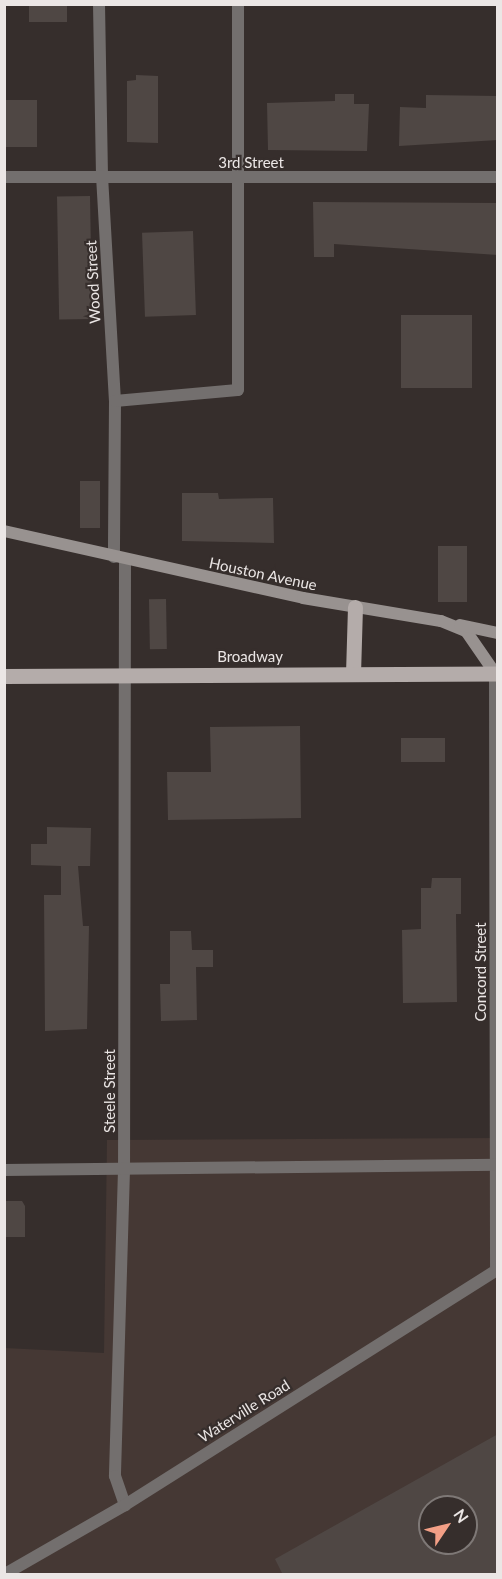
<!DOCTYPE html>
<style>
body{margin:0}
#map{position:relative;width:502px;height:1579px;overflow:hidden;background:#362e2c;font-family:Lato,sans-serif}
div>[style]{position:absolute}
.built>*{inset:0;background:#453834}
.building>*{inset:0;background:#4f4744;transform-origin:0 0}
.street>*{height:12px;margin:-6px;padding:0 6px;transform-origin:6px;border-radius:6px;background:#736f6e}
.secondary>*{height:12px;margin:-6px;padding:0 6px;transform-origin:6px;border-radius:6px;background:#989290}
.primary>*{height:15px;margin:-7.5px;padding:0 7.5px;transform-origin:7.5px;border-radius:7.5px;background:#b4acaa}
span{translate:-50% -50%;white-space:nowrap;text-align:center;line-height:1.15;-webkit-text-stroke:4.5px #362e2c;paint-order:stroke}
.street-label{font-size:15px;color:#ebe6e5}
.frame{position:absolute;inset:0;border:6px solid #ebe6e5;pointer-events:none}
.north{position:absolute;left:418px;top:1495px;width:60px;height:60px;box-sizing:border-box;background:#362e2c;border:2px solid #7e7876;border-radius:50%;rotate:55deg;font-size:16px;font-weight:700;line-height:24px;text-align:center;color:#ebe6e5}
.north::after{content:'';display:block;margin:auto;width:21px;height:27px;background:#f39f86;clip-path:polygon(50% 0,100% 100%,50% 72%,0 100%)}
</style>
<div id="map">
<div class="built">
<div style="clip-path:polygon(evenodd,497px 1138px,497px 1574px,5px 1574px,5px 1348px,104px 1353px,107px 1140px,497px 1138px,430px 1507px,466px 1507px,466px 1543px,430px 1543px,430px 1507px)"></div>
</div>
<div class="building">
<div style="left:29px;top:4px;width:38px;height:18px"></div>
<div style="clip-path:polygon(136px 75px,158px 76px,158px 143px,127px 142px,127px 81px,136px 80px)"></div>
<div style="clip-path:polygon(335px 94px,354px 94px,354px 104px,369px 104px,367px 151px,268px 150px,267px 103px,335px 101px)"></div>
<div style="clip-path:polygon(426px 95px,498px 96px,498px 140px,399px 146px,400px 107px,426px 108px)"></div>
<div style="left:4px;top:100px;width:33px;height:47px"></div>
<div style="left:90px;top:196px;width:123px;height:33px;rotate:89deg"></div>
<div style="clip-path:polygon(313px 202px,498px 203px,498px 255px,334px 244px,334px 257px,314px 257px)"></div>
<div style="left:193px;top:231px;width:84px;height:51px;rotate:88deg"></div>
<div style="left:401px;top:315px;width:71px;height:73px"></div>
<div style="left:80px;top:481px;width:20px;height:47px"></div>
<div style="clip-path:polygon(182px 493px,218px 493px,219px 499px,273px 498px,274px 543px,182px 541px)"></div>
<div style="left:438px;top:546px;width:29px;height:56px"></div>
<div style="left:166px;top:599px;width:50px;height:17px;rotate:89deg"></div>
<div style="clip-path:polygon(300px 726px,301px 818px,168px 820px,167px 772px,211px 772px,210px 727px)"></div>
<div style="left:445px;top:738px;width:24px;height:44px;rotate:90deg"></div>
<div style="clip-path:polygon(47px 827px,91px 828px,90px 866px,78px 866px,83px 926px,89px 926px,87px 1029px,45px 1031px,44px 895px,61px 895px,61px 866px,31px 865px,31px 844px,47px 844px)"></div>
<div style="clip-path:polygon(432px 878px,461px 878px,461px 914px,456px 914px,457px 1002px,403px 1003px,402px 930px,421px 929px,421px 888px,431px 888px)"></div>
<div style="clip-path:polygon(170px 931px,191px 931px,192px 950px,213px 950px,213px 967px,196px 967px,197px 1020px,161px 1021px,160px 984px,170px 984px)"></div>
<div style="clip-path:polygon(4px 1201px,22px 1201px,25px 1206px,25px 1237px,4px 1237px)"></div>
<div style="clip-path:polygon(evenodd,498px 1434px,498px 1575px,283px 1575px,275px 1559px,498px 1434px,430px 1507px,466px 1507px,466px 1543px,430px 1543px,430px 1507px)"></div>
</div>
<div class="street">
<div style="left:99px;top:4px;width:172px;rotate:89deg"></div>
<div style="left:102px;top:176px;width:225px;rotate:86.7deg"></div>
<div style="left:115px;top:401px;width:156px;rotate:90.4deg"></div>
<div style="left:4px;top:177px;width:494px"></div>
<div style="left:115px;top:401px;width:123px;rotate:-5.1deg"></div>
<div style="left:238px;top:390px;width:386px;rotate:-90deg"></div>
<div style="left:125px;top:560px;width:610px;rotate:90.09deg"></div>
<div style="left:124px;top:1170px;width:306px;rotate:91.7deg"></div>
<div style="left:115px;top:1476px;width:31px;rotate:71deg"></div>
<div style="left:495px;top:673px;width:597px;rotate:89.9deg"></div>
<div style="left:4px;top:1170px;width:494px;rotate:-0.6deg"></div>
<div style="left:5px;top:1574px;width:138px;rotate:-29.9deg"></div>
<div style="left:125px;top:1505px;width:441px;rotate:-32.3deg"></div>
</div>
<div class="secondary">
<div style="left:4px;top:531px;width:306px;rotate:12.6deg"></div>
<div style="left:303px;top:598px;width:140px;rotate:9.5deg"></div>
<div style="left:441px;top:621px;width:27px;rotate:22deg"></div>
<div style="left:466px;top:631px;width:51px;rotate:55.4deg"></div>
<div style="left:460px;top:625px;width:39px;rotate:12deg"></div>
</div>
<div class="primary">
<div style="left:353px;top:674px;width:67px;rotate:-88.3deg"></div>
<div style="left:4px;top:676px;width:494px;rotate:-0.3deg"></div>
</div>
<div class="street-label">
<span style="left:251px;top:163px">3rd Street</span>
<span style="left:93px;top:282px;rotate:-93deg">Wood Street</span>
<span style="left:263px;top:574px;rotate:12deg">Houston Avenue</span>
<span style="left:250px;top:657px">Broadway</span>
<span style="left:481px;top:972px;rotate:-90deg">Concord Street</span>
<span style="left:110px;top:1091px;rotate:-90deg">Steele Street</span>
<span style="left:244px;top:1411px;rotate:-32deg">Waterville Road</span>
</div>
<div class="frame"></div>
<div class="north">N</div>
</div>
